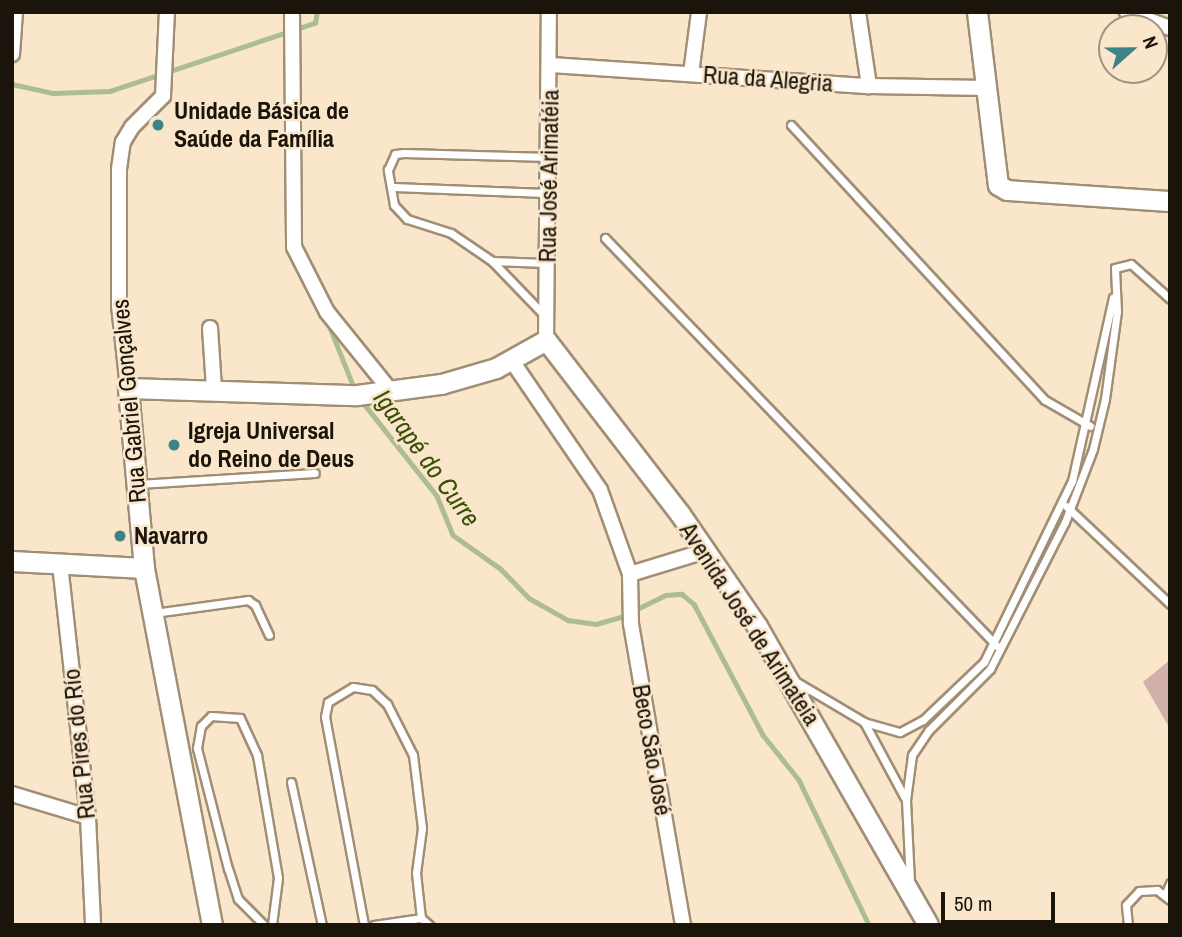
<!DOCTYPE html>
<meta charset="utf-8">
<style>
body{margin:0}
#map{position:relative;width:1182px;height:937px;overflow:hidden;background:#fae6cb;font-family:"Archivo Narrow",sans-serif}
div>[style]{position:absolute}
.green>*{inset:0;background:#d2b0ab}
.stream>*{height:4.5px;margin:-2.25px;padding:0 2.25px;transform-origin:2.25px;border-radius:2.25px;background:#acbe90}
.roads{filter:drop-shadow(2px 0 #a08e75) drop-shadow(-2px 0 #a08e75) drop-shadow(0 2px #a08e75) drop-shadow(0 -2px #a08e75)}
.lane>*{height:7px;margin:-3.5px;padding:0 3.5px;transform-origin:3.5px;border-radius:3.5px;background:#fff}
.street>*{height:14px;margin:-7px;padding:0 7px;transform-origin:7px;border-radius:7px;background:#fff}
.secondary>*{height:19px;margin:-9.5px;padding:0 9.5px;transform-origin:9.5px;border-radius:9.5px;background:#fff}
.dots>*{width:19px;height:19px;translate:-50% -50%;box-sizing:border-box;border:4px solid #fae6cb;border-radius:50%}
span{translate:-50% -50%;white-space:nowrap;text-align:center;line-height:1.15;-webkit-text-stroke:5px #fae6cb;paint-order:stroke}
.street-label{font-size:24px;color:#1a140a}
.poi-label{font-size:24px;color:#1a140a;font-weight:700}
.left{translate:0 -50%;text-align:left}
.water-label{font-size:26px;color:#3a4e05;font-style:italic}
.frame{position:absolute;inset:0;border:14px solid #1a140a;pointer-events:none}
.north{position:absolute;left:1098px;top:14px;width:70px;height:70px;box-sizing:border-box;background:#fae6cb;border:2px solid #a0927e;border-radius:50%;rotate:69deg;font-size:19px;font-weight:700;line-height:28px;text-align:center;color:#1a140a}
.north::after{content:'';display:block;margin:auto;width:24px;height:32px;background:#3c8487;clip-path:polygon(50% 0,100% 100%,50% 72%,0 100%)}
.scale{position:absolute;left:941px;top:892px;width:114px;height:32px;box-sizing:border-box;border:4px solid #1a140a;border-top:0;padding-left:9px;font-size:21px;line-height:24px;white-space:nowrap;color:#1a140a;-webkit-text-stroke:5px #fae6cb;paint-order:stroke}
</style>
<div id="map">
<div class="green">
<div style="clip-path:polygon(1170px 660px,1170px 729px,1143px 682px)"></div>
</div>
<div class="stream">
<div style="left:12px;top:84px;width:42px;rotate:12.4deg"></div>
<div style="left:53px;top:93px;width:57px;rotate:-2deg"></div>
<div style="left:110px;top:91px;width:216px;rotate:-18.4deg"></div>
<div style="left:315px;top:23px;width:11px;rotate:-80deg"></div>
<div style="left:327px;top:320px;width:75px;rotate:68.2deg"></div>
<div style="left:361px;top:400px;width:122px;rotate:51.6deg"></div>
<div style="left:437px;top:496px;width:42px;rotate:67.7deg"></div>
<div style="left:453px;top:535px;width:59px;rotate:35.3deg"></div>
<div style="left:501px;top:569px;width:40px;rotate:46deg"></div>
<div style="left:529px;top:598px;width:45px;rotate:29.4deg"></div>
<div style="left:568px;top:620px;width:28px;rotate:8deg"></div>
<div style="left:596px;top:624px;width:32px;rotate:-16deg"></div>
<div style="left:635px;top:610px;width:34px;rotate:-26deg"></div>
<div style="left:666px;top:595px;width:16px;rotate:-4deg"></div>
<div style="left:682px;top:594px;width:16px;rotate:40deg"></div>
<div style="left:694px;top:604px;width:148px;rotate:62.2deg"></div>
<div style="left:763px;top:735px;width:58px;rotate:51.3deg"></div>
<div style="left:799px;top:780px;width:161px;rotate:64.2deg"></div>
</div>
<div class="roads">
<div class="lane">
<div style="left:791px;top:125px;width:374px;rotate:47.3deg"></div>
<div style="left:1045px;top:400px;width:52px;rotate:30deg"></div>
<div style="left:391px;top:187px;width:157px;rotate:2.2deg"></div>
<div style="left:605px;top:238px;width:566px;rotate:46.15deg"></div>
<div style="left:492px;top:261px;width:76px;rotate:46.1deg"></div>
<div style="left:546px;top:263px;width:54px;rotate:-177.9deg"></div>
<div style="left:492px;top:261px;width:50px;rotate:-145.7deg"></div>
<div style="left:451px;top:233px;width:46px;rotate:-162.3deg"></div>
<div style="left:407px;top:219px;width:19px;rotate:-133deg"></div>
<div style="left:394px;top:205px;width:36px;rotate:-100deg"></div>
<div style="left:388px;top:170px;width:17px;rotate:-66deg"></div>
<div style="left:395px;top:154px;width:9px;rotate:-6deg"></div>
<div style="left:404px;top:153px;width:145px;rotate:1.6deg"></div>
<div style="left:138px;top:484px;width:177px;rotate:-3.6deg"></div>
<div style="left:1066px;top:506px;width:143px;rotate:43.3deg"></div>
<div style="left:154px;top:613px;width:95px;rotate:-7.9deg"></div>
<div style="left:248px;top:600px;width:9px;rotate:36deg"></div>
<div style="left:255px;top:605px;width:33px;rotate:65deg"></div>
<div style="left:795px;top:681px;width:80px;rotate:30.7deg"></div>
<div style="left:864px;top:722px;width:37px;rotate:16deg"></div>
<div style="left:900px;top:732px;width:26px;rotate:-28deg"></div>
<div style="left:923px;top:720px;width:84px;rotate:-43.6deg"></div>
<div style="left:984px;top:662px;width:201px;rotate:-64.1deg"></div>
<div style="left:1072px;top:481px;width:188px;rotate:-77.4deg"></div>
<div style="left:864px;top:722px;width:86px;rotate:61.7deg"></div>
<div style="left:291px;top:782px;width:146px;rotate:77.8deg"></div>
<div style="left:910px;top:882px;width:82px;rotate:-92.8deg"></div>
<div style="left:906px;top:800px;width:45px;rotate:-82.4deg"></div>
<div style="left:912px;top:755px;width:30px;rotate:-56deg"></div>
<div style="left:929px;top:730px;width:86px;rotate:-45deg"></div>
<div style="left:990px;top:669px;width:165px;rotate:-63deg"></div>
<div style="left:1065px;top:522px;width:78px;rotate:-69deg"></div>
<div style="left:1093px;top:449px;width:51px;rotate:-76.5deg"></div>
<div style="left:1105px;top:399px;width:89px;rotate:-82.2deg"></div>
<div style="left:1117px;top:311px;width:43px;rotate:-92.7deg"></div>
<div style="left:1115px;top:268px;width:16px;rotate:-14deg"></div>
<div style="left:1131px;top:264px;width:52px;rotate:41.9deg"></div>
<div style="left:1165px;top:895px;width:13px;rotate:-67deg"></div>
<div style="left:264px;top:925px;width:37px;rotate:-135deg"></div>
<div style="left:238px;top:899px;width:32px;rotate:-108deg"></div>
<div style="left:228px;top:869px;width:125px;rotate:-104.4deg"></div>
<div style="left:197px;top:748px;width:22px;rotate:-80deg"></div>
<div style="left:201px;top:726px;width:14px;rotate:-45deg"></div>
<div style="left:211px;top:716px;width:29px;rotate:4deg"></div>
<div style="left:240px;top:718px;width:41px;rotate:65.3deg"></div>
<div style="left:257px;top:755px;width:125px;rotate:80.3deg"></div>
<div style="left:278px;top:878px;width:47px;rotate:97.3deg"></div>
<div style="left:364px;top:925px;width:212px;rotate:-100.6deg"></div>
<div style="left:325px;top:717px;width:15px;rotate:-79deg"></div>
<div style="left:328px;top:702px;width:29px;rotate:-31deg"></div>
<div style="left:353px;top:687px;width:19px;rotate:9deg"></div>
<div style="left:372px;top:690px;width:21px;rotate:43deg"></div>
<div style="left:387px;top:704px;width:57px;rotate:63deg"></div>
<div style="left:413px;top:755px;width:74px;rotate:83deg"></div>
<div style="left:422px;top:828px;width:45px;rotate:97.6deg"></div>
<div style="left:416px;top:873px;width:45px;rotate:83.7deg"></div>
<div style="left:421px;top:918px;width:11px;rotate:41deg"></div>
<div style="left:374px;top:925px;width:48px;rotate:-8.5deg"></div>
<div style="left:1128px;top:925px;width:20px;rotate:-96deg"></div>
<div style="left:1126px;top:905px;width:19px;rotate:-47deg"></div>
<div style="left:1139px;top:891px;width:18px;rotate:-3deg"></div>
<div style="left:1157px;top:890px;width:16px;rotate:38deg"></div>
</div>
<div class="street">
<div style="left:292px;top:12px;width:235px;rotate:89.5deg"></div>
<div style="left:294px;top:247px;width:73px;rotate:63.1deg"></div>
<div style="left:327px;top:312px;width:100px;rotate:51.1deg"></div>
<div style="left:858px;top:12px;width:75px;rotate:81.5deg"></div>
<div style="left:1127px;top:12px;width:46px;rotate:20.4deg"></div>
<div style="left:12px;top:54px;width:42px;rotate:-85.9deg"></div>
<div style="left:551px;top:65px;width:319px;rotate:3.8deg"></div>
<div style="left:869px;top:86px;width:117px;rotate:1deg"></div>
<div style="left:691px;top:74px;width:63px;rotate:-82.6deg"></div>
<div style="left:210px;top:328px;width:61px;rotate:86.2deg"></div>
<div style="left:546px;top:340px;width:328px;rotate:-89.5deg"></div>
<div style="left:512px;top:361px;width:156px;rotate:55.7deg"></div>
<div style="left:600px;top:490px;width:89px;rotate:70.3deg"></div>
<div style="left:630px;top:574px;width:50px;rotate:88.9deg"></div>
<div style="left:631px;top:624px;width:305px;rotate:80.2deg"></div>
<div style="left:128px;top:388px;width:83px;rotate:-96.2deg"></div>
<div style="left:119px;top:305px;width:136px;rotate:-90deg"></div>
<div style="left:119px;top:169px;width:27px;rotate:-82deg"></div>
<div style="left:123px;top:142px;width:17px;rotate:-59deg"></div>
<div style="left:132px;top:127px;width:44px;rotate:-45deg"></div>
<div style="left:163px;top:96px;width:84px;rotate:-87.3deg"></div>
<div style="left:60px;top:564px;width:255px;rotate:83.7deg"></div>
<div style="left:88px;top:817px;width:108px;rotate:87.3deg"></div>
<div style="left:630px;top:574px;width:78px;rotate:-17deg"></div>
<div style="left:12px;top:794px;width:79px;rotate:16.8deg"></div>
</div>
<div class="secondary">
<div style="left:977px;top:12px;width:174px;rotate:83.1deg"></div>
<div style="left:998px;top:185px;width:10px;rotate:29deg"></div>
<div style="left:1007px;top:190px;width:163px;rotate:3.9deg"></div>
<div style="left:12px;top:561px;width:132px;rotate:3deg"></div>
<div style="left:212px;top:925px;width:363px;rotate:-100.8deg"></div>
<div style="left:144px;top:568px;width:181px;rotate:-95.1deg"></div>
<div style="left:128px;top:388px;width:229px;rotate:1.8deg"></div>
<div style="left:357px;top:395px;width:85px;rotate:-7.5deg"></div>
<div style="left:441px;top:384px;width:57px;rotate:-16.2deg"></div>
<div style="left:496px;top:368px;width:57px;rotate:-29.2deg"></div>
<div style="left:546px;top:340px;width:220px;rotate:52.4deg"></div>
<div style="left:680px;top:514px;width:136px;rotate:55.5deg"></div>
<div style="left:757px;top:626px;width:344px;rotate:60.2deg"></div>
</div>
</div>
<div class="dots">
<div style="left:158px;top:125px;background:#3c8487"></div>
<div style="left:174px;top:445px;background:#3c8487"></div>
<div style="left:120px;top:536px;background:#3c8487"></div>
</div>
<div class="street-label">
<span style="left:768px;top:79px;rotate:4deg">Rua da Alegria</span>
<span style="left:549px;top:176px;rotate:-89deg">Rua José Arimatéia</span>
<span style="left:129px;top:401px;rotate:-95deg">Rua Gabriel Gonçalves</span>
<span style="left:750px;top:624px;rotate:57deg">Avenida José de Arimateia</span>
<span style="left:79px;top:744px;rotate:-96deg">Rua Pires do Río</span>
<span style="left:652px;top:750px;rotate:80deg">Beco São José</span>
</div>
<div class="poi-label">
<span class="left" style="left:174px;top:125px">Unidade Básica de<br>Saúde da Família</span>
<span class="left" style="left:188px;top:445px">Igreja Universal<br>do Reino de Deus</span>
<span class="left" style="left:134px;top:536px">Navarro</span>
</div>
<div class="water-label">
<span style="left:427px;top:458px;rotate:54deg">Igarapé do Curre</span>
</div>
<div class="frame"></div>
<div class="north">N</div>
<div class="scale">50 m</div>
</div>
